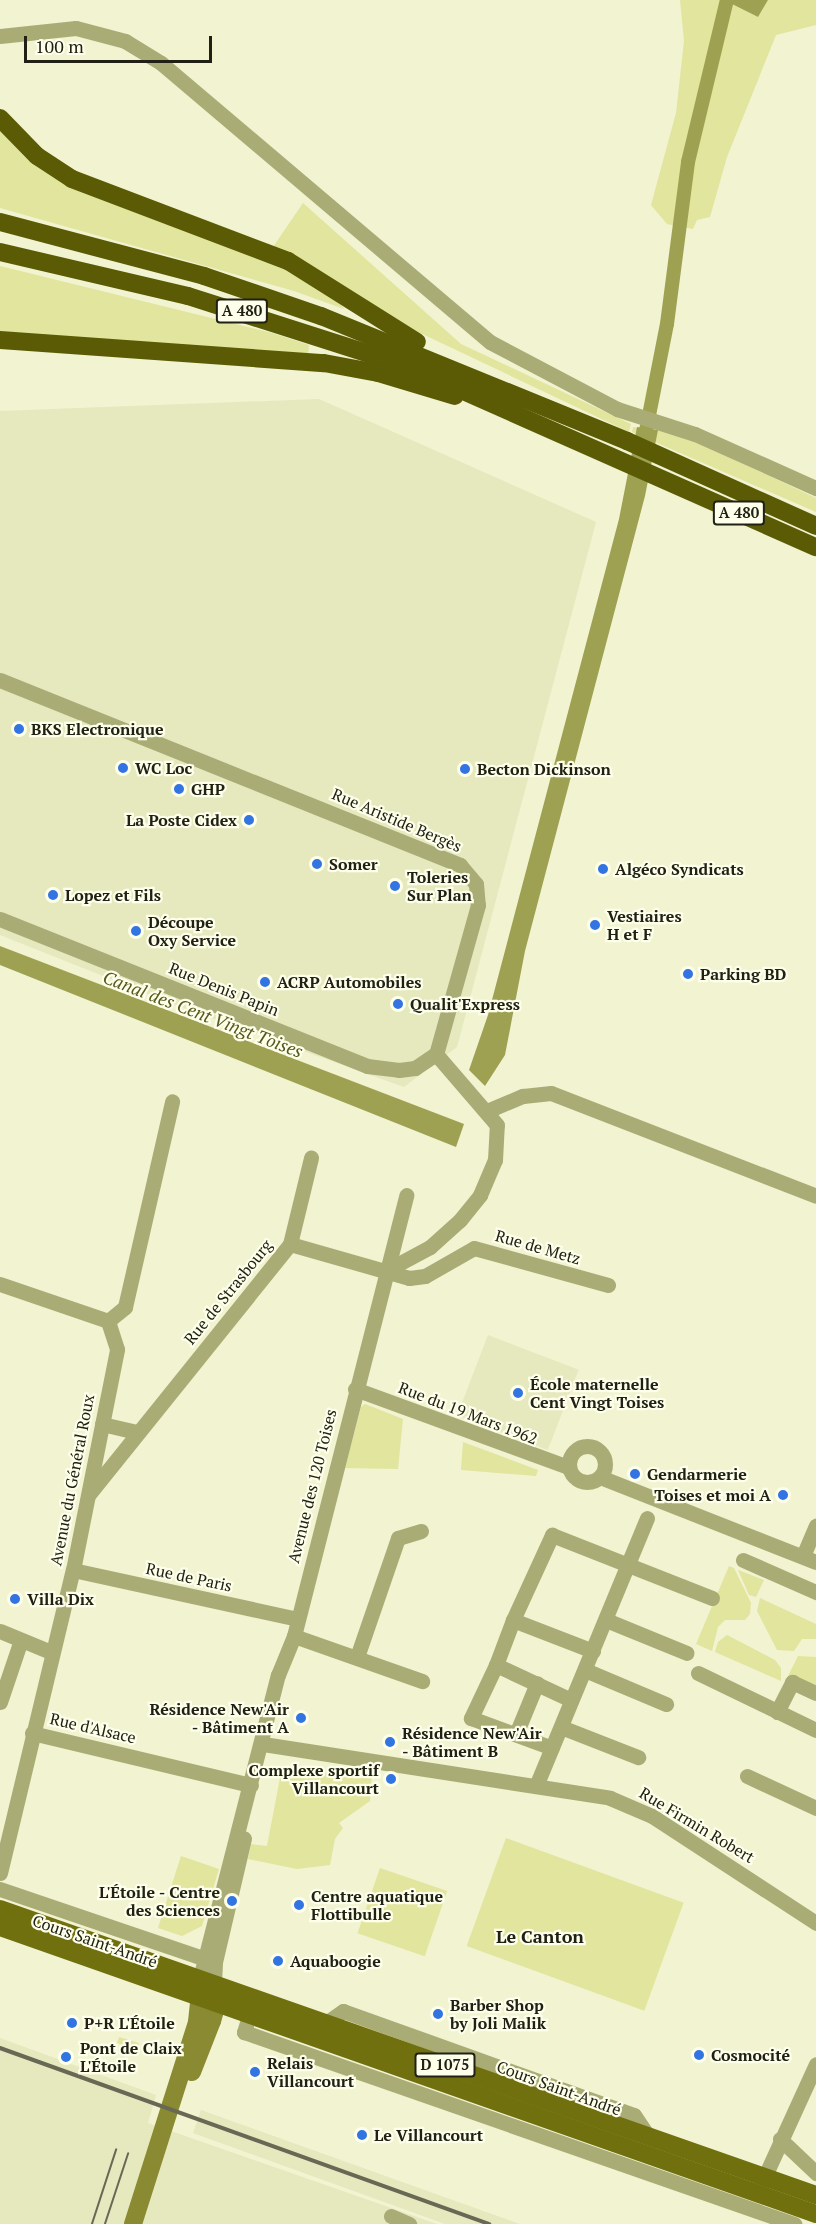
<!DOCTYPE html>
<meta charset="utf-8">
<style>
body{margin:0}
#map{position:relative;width:816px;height:2224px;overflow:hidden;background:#f1f3d1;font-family:"PT Serif",serif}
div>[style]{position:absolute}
.built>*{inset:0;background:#e6e8be;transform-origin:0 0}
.green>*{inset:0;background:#e2e59d;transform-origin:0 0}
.water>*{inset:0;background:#9fa152}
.canal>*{height:14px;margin:-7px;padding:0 7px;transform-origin:7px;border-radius:7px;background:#9fa152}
.street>*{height:15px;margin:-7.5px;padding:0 7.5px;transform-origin:7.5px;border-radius:7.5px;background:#aaac76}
.street>.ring{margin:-7.5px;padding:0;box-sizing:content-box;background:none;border:15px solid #aaac76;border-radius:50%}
.secondary>*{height:18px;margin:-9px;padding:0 9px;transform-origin:9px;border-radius:9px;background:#898a31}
.primary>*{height:18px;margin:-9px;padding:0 9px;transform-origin:9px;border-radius:9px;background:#70700f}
.highway>*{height:18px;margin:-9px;padding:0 9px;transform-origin:9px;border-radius:9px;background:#5a5b04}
.tram>*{height:1.5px;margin:-0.75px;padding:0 0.75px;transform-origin:0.75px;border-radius:0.75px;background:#686955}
.rail>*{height:4px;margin:-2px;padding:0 2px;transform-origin:2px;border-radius:2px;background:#686955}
.dots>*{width:16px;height:16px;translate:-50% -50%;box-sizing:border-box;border:3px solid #feffea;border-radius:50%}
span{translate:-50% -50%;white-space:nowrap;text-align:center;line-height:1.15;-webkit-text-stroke:4.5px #feffea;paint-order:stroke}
.shield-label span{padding:2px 4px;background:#feffea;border:2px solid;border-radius:4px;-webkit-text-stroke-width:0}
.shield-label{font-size:15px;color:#202114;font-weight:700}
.poi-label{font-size:16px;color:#202114;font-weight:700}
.left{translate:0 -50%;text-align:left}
.right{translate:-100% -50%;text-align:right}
.street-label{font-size:16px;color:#202114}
.water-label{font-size:18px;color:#57581e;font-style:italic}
.neighbourhood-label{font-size:18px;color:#202114;font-weight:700}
.scale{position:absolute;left:24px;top:36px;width:188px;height:27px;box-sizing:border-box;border:3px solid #202114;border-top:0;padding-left:8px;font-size:18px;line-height:21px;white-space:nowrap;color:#202114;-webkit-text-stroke:4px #feffea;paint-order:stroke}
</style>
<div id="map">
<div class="built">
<div style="clip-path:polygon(319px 399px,596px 522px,457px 1047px,404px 1087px,186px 1009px,0 935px,0 411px)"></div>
<div style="left:488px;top:1335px;width:97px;height:86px;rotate:21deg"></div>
<div style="clip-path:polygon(0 2038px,156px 2095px,148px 2123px,437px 2224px,0 2224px)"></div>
<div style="clip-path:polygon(201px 2110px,520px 2224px,445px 2224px,193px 2133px)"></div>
</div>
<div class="green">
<div style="clip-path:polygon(680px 0,724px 0,758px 17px,768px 0,816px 0,816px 25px,776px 35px,727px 157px,710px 217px,697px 220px,693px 229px,667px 224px,651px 205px,676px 113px,684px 41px)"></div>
<div style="clip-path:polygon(0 126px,48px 171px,298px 272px,337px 299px,344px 309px,294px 291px,0 208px)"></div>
<div style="clip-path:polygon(303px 203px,461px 344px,631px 424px,629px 432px,418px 332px,273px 247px)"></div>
<div style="clip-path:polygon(0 266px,272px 333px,309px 345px,308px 356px,0 333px)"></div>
<div style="clip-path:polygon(633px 427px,665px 431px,699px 443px,816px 498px,816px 512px,632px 432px)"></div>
<div style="clip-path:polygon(365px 1404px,403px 1419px,398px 1469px,345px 1468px,361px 1407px)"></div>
<div style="clip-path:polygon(463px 1442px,538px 1470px,536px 1476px,461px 1470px)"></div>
<div style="clip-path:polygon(729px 1566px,734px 1568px,751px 1603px,750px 1614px,745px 1620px,725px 1620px,718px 1627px,712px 1651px,696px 1644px)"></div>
<div style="clip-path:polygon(738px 1570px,764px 1580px,756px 1597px,749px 1595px)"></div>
<div style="clip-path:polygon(760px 1598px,816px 1624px,816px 1639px,802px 1639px,794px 1651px,777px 1650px,757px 1611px)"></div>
<div style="clip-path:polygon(727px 1635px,775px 1660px,781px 1668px,781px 1681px,715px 1652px,718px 1642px)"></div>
<div style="clip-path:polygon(798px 1656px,816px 1657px,816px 1688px,788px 1676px)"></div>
<div style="clip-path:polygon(292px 1769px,348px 1776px,356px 1769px,372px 1773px,370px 1801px,339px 1823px,343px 1828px,335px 1839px,330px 1865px,297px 1869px,248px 1859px,251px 1844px,267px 1846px,280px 1778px,291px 1779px)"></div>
<div style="left:506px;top:1838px;width:189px;height:115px;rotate:20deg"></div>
<div style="clip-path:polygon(181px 1856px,219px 1869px,202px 1926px,182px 1936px,158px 1928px)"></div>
<div style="left:380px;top:1868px;width:71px;height:69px;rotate:19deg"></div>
<div style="clip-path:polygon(119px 2037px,139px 2043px,137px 2050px,117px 2043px)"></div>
</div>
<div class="water">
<div style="clip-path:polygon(724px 0,768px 0,758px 17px)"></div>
<div style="clip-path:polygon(637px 427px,658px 430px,645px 496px,525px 951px,505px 1055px,485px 1086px,469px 1070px,488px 1015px,619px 519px)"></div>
<div style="clip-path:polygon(0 946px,464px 1124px,456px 1147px,0 965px)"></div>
</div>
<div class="canal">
<div style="left:643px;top:446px;width:124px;rotate:-78.9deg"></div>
<div style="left:667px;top:324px;width:163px;rotate:-82.6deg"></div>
<div style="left:688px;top:162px;width:167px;rotate:-76.5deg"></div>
</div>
<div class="street">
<div style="left:0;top:36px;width:76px;rotate:-6deg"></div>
<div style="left:76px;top:28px;width:51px;rotate:14.9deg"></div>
<div style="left:125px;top:41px;width:42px;rotate:31.4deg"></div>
<div style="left:161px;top:63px;width:431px;rotate:40.3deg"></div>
<div style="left:490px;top:342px;width:144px;rotate:27.8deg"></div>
<div style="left:617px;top:409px;width:82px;rotate:17.8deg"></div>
<div style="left:695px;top:434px;width:133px;rotate:24.1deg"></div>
<div style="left:0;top:680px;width:496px;rotate:21.9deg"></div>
<div style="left:460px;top:865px;width:25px;rotate:50deg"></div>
<div style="left:476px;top:884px;width:21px;rotate:85deg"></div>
<div style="left:478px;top:905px;width:155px;rotate:105.7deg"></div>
<div style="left:0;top:919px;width:395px;rotate:21.8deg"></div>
<div style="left:367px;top:1066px;width:32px;rotate:7deg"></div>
<div style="left:399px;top:1070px;width:16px;rotate:-7deg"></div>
<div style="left:415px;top:1068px;width:25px;rotate:-34deg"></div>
<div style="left:487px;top:1111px;width:39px;rotate:-23deg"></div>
<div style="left:523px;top:1096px;width:28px;rotate:-6deg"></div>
<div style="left:551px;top:1093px;width:284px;rotate:21.2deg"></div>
<div style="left:290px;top:1244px;width:124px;rotate:15.9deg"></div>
<div style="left:409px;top:1278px;width:16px;rotate:-7deg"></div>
<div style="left:425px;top:1276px;width:56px;rotate:-29.7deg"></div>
<div style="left:474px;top:1248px;width:139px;rotate:15.4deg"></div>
<div style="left:387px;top:1270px;width:49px;rotate:-28.1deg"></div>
<div style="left:430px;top:1247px;width:40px;rotate:-42deg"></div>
<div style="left:460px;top:1220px;width:32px;rotate:-51deg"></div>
<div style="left:480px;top:1195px;width:38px;rotate:-67deg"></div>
<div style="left:495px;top:1160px;width:35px;rotate:-87deg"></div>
<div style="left:497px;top:1125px;width:94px;rotate:-130.7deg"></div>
<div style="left:0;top:1284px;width:114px;rotate:18.9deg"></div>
<div style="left:355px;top:1389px;width:227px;rotate:20.1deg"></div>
<div style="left:102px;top:1424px;width:37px;rotate:13deg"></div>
<div class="ring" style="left:569px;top:1446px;width:21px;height:21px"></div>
<div style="left:600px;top:1477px;width:232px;rotate:21.5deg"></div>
<div style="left:89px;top:1494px;width:321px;rotate:-51.2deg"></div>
<div style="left:290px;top:1244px;width:89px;rotate:-76.3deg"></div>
<div style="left:803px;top:1556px;width:33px;rotate:-67deg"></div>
<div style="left:743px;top:1560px;width:80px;rotate:23.7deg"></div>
<div style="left:73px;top:1570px;width:230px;rotate:12.3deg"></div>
<div style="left:513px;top:1620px;width:48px;rotate:110.7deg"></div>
<div style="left:496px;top:1665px;width:83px;rotate:25deg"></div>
<div style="left:606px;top:1620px;width:87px;rotate:22.2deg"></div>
<div style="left:0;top:1631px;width:55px;rotate:22.4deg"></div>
<div style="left:294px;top:1636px;width:136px;rotate:19.4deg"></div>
<div style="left:593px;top:1651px;width:86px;rotate:-158.8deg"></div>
<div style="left:513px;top:1620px;width:94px;rotate:-65.4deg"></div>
<div style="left:552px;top:1535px;width:172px;rotate:21.5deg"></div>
<div style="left:357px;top:1657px;width:126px;rotate:-71deg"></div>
<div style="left:398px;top:1538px;width:24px;rotate:-17deg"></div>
<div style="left:496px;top:1665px;width:59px;rotate:115.3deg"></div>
<div style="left:471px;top:1718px;width:86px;rotate:20.3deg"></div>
<div style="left:585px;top:1670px;width:88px;rotate:22.8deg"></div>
<div style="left:698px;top:1673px;width:131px;rotate:25.8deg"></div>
<div style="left:0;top:1702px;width:65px;rotate:-71.3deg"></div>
<div style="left:777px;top:1712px;width:34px;rotate:-63deg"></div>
<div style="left:792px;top:1682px;width:26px;rotate:25deg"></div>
<div style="left:561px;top:1727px;width:83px;rotate:21.3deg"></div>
<div style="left:32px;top:1733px;width:225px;rotate:13.4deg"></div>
<div style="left:516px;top:1734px;width:55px;rotate:-67.6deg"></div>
<div style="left:263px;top:1744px;width:351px;rotate:8.8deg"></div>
<div style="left:610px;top:1798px;width:46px;rotate:23.2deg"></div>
<div style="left:652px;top:1816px;width:196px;rotate:33.1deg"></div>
<div style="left:747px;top:1776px;width:76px;rotate:24.9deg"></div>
<div style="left:536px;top:1786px;width:290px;rotate:-67.5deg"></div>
<div style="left:0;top:1873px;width:312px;rotate:-76.5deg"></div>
<div style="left:73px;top:1570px;width:225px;rotate:-78.7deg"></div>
<div style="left:117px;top:1349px;width:29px;rotate:-108deg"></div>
<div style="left:108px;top:1321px;width:22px;rotate:-39deg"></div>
<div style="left:125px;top:1307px;width:211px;rotate:-77.1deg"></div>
<div style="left:0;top:1889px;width:227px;rotate:18.8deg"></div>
<div style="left:200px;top:1978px;width:313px;rotate:-75.6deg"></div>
<div style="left:278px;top:1675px;width:42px;rotate:-67.7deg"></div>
<div style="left:294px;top:1636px;width:455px;rotate:-75.7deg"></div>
<div style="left:214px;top:1982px;width:20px;rotate:-87deg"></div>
<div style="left:215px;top:1962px;width:127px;rotate:-76.8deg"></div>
<div style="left:249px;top:2016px;width:17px;rotate:107deg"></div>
<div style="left:244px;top:2032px;width:583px;rotate:19.24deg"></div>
<div style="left:326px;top:2023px;width:21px;rotate:-35deg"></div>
<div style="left:343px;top:2011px;width:309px;rotate:19.7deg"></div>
<div style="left:634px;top:2115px;width:27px;rotate:56deg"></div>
<div style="left:780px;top:2139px;width:50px;rotate:43.4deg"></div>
<div style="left:760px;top:2187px;width:135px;rotate:-65.5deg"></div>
<div style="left:391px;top:2216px;width:20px;rotate:24deg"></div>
</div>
<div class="secondary">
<div style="left:192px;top:2072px;width:55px;rotate:-68.6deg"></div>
<div style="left:212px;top:2021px;width:18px;rotate:-74deg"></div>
<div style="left:217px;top:2004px;width:14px;rotate:-98deg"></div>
<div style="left:133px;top:2224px;width:212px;rotate:-72.4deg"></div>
<div style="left:197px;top:2022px;width:38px;rotate:-84deg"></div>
</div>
<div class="primary">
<div style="left:0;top:1909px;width:865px;rotate:19.32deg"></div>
<div style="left:0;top:1927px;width:865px;rotate:19.38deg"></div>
</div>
<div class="highway">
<div style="left:0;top:118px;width:53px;rotate:45.8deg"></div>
<div style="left:37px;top:156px;width:42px;rotate:33.3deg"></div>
<div style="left:72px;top:179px;width:231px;rotate:20.8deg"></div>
<div style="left:288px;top:261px;width:152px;rotate:32.1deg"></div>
<div style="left:0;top:222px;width:211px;rotate:14.8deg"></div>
<div style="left:204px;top:276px;width:124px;rotate:18.9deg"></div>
<div style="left:321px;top:316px;width:331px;rotate:22.2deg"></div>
<div style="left:627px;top:441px;width:207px;rotate:24.2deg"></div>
<div style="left:0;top:252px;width:193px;rotate:13.2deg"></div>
<div style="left:188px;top:296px;width:191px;rotate:17.7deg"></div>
<div style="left:370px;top:354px;width:78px;rotate:21deg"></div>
<div style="left:443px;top:382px;width:408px;rotate:23.9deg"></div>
<div style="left:0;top:340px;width:325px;rotate:4.1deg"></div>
<div style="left:324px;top:363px;width:55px;rotate:10.5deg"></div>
<div style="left:378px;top:373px;width:80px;rotate:16.6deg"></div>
</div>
<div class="tram">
<div style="left:92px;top:2224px;width:78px;rotate:-72deg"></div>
<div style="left:105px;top:2224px;width:74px;rotate:-71.8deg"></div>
</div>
<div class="rail">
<div style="left:0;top:2048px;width:520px;rotate:19.79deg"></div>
</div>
<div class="dots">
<div style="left:19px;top:729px;background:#3274e1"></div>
<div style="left:123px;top:768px;background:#3274e1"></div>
<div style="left:465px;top:769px;background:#3274e1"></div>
<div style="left:179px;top:789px;background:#3274e1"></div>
<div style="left:249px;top:820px;background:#3274e1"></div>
<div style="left:317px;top:864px;background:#3274e1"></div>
<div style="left:603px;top:869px;background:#3274e1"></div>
<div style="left:395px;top:886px;background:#3274e1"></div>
<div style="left:53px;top:895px;background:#3274e1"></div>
<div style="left:595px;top:925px;background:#3274e1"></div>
<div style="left:136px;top:931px;background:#3274e1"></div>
<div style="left:688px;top:974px;background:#3274e1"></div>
<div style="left:265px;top:982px;background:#3274e1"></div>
<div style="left:398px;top:1004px;background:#3274e1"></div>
<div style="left:518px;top:1393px;background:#3274e1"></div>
<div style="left:635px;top:1474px;background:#3274e1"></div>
<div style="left:783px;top:1495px;background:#3274e1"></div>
<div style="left:15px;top:1599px;background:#3274e1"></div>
<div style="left:301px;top:1718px;background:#3274e1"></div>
<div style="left:390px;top:1742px;background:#3274e1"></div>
<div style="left:391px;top:1779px;background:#3274e1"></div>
<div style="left:232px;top:1901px;background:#3274e1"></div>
<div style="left:299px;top:1905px;background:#3274e1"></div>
<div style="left:278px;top:1961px;background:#3274e1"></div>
<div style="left:438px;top:2014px;background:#3274e1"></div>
<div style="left:72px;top:2023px;background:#3274e1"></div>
<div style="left:699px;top:2055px;background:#3274e1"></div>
<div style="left:66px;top:2057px;background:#3274e1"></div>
<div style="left:255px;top:2072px;background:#3274e1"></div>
<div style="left:362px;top:2135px;background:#3274e1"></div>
</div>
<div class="shield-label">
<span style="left:242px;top:311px">A 480</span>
<span style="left:739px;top:513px">A 480</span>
<span style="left:445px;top:2065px">D 1075</span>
</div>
<div class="poi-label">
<span class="left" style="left:31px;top:729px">BKS Electronique</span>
<span class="left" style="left:135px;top:768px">WC Loc</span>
<span class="left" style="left:477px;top:769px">Becton Dickinson</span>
<span class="left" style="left:191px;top:789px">GHP</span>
<span class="right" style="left:237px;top:820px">La Poste Cidex</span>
<span class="left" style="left:329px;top:864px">Somer</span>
<span class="left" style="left:615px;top:869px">Algéco Syndicats</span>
<span class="left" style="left:407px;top:886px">Toleries<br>Sur Plan</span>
<span class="left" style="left:65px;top:895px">Lopez et Fils</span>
<span class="left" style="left:607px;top:925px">Vestiaires<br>H et F</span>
<span class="left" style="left:148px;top:931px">Découpe<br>Oxy Service</span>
<span class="left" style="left:700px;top:974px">Parking BD</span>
<span class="left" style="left:277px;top:982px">ACRP Automobiles</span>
<span class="left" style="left:410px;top:1004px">Qualit'Express</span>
<span class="left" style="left:530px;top:1393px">École maternelle<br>Cent Vingt Toises</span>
<span class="left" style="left:647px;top:1474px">Gendarmerie</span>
<span class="right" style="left:771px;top:1495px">Toises et moi A</span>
<span class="left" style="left:27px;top:1599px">Villa Dix</span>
<span class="right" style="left:289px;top:1718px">Résidence New'Air<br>- Bâtiment A</span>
<span class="left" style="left:402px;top:1742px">Résidence New'Air<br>- Bâtiment B</span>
<span class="right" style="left:379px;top:1779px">Complexe sportif<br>Villancourt</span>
<span class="right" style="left:220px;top:1901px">L'Étoile - Centre<br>des Sciences</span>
<span class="left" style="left:311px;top:1905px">Centre aquatique<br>Flottibulle</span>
<span class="left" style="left:290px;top:1961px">Aquaboogie</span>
<span class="left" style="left:450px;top:2014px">Barber Shop<br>by Joli Malik</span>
<span class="left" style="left:84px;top:2023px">P+R L'Étoile</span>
<span class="left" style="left:80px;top:2057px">Pont de Claix<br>L'Étoile</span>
<span class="left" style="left:711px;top:2055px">Cosmocité</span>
<span class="left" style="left:267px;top:2072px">Relais<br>Villancourt</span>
<span class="left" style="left:374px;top:2135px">Le Villancourt</span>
</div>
<div class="street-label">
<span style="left:397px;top:820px;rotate:23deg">Rue Aristide Bergès</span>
<span style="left:224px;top:989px;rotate:22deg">Rue Denis Papin</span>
<span style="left:538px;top:1247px;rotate:16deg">Rue de Metz</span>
<span style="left:228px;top:1292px;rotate:-51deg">Rue de Strasbourg</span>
<span style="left:468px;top:1413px;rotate:21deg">Rue du 19 Mars 1962</span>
<span style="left:72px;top:1480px;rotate:-79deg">Avenue du Général Roux</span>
<span style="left:312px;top:1486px;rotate:-76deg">Avenue des 120 Toises</span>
<span style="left:189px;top:1577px;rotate:12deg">Rue de Paris</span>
<span style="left:93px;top:1728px;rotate:13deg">Rue d'Alsace</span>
<span style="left:697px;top:1825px;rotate:31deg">Rue Firmin Robert</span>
<span style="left:95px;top:1941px;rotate:19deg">Cours Saint-André</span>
<span style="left:559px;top:2088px;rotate:20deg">Cours Saint-André</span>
</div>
<div class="water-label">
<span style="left:203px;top:1014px;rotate:21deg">Canal des Cent Vingt Toises</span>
</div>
<div class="neighbourhood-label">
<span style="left:540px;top:1936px">Le Canton</span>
</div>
<div class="scale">100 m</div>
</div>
